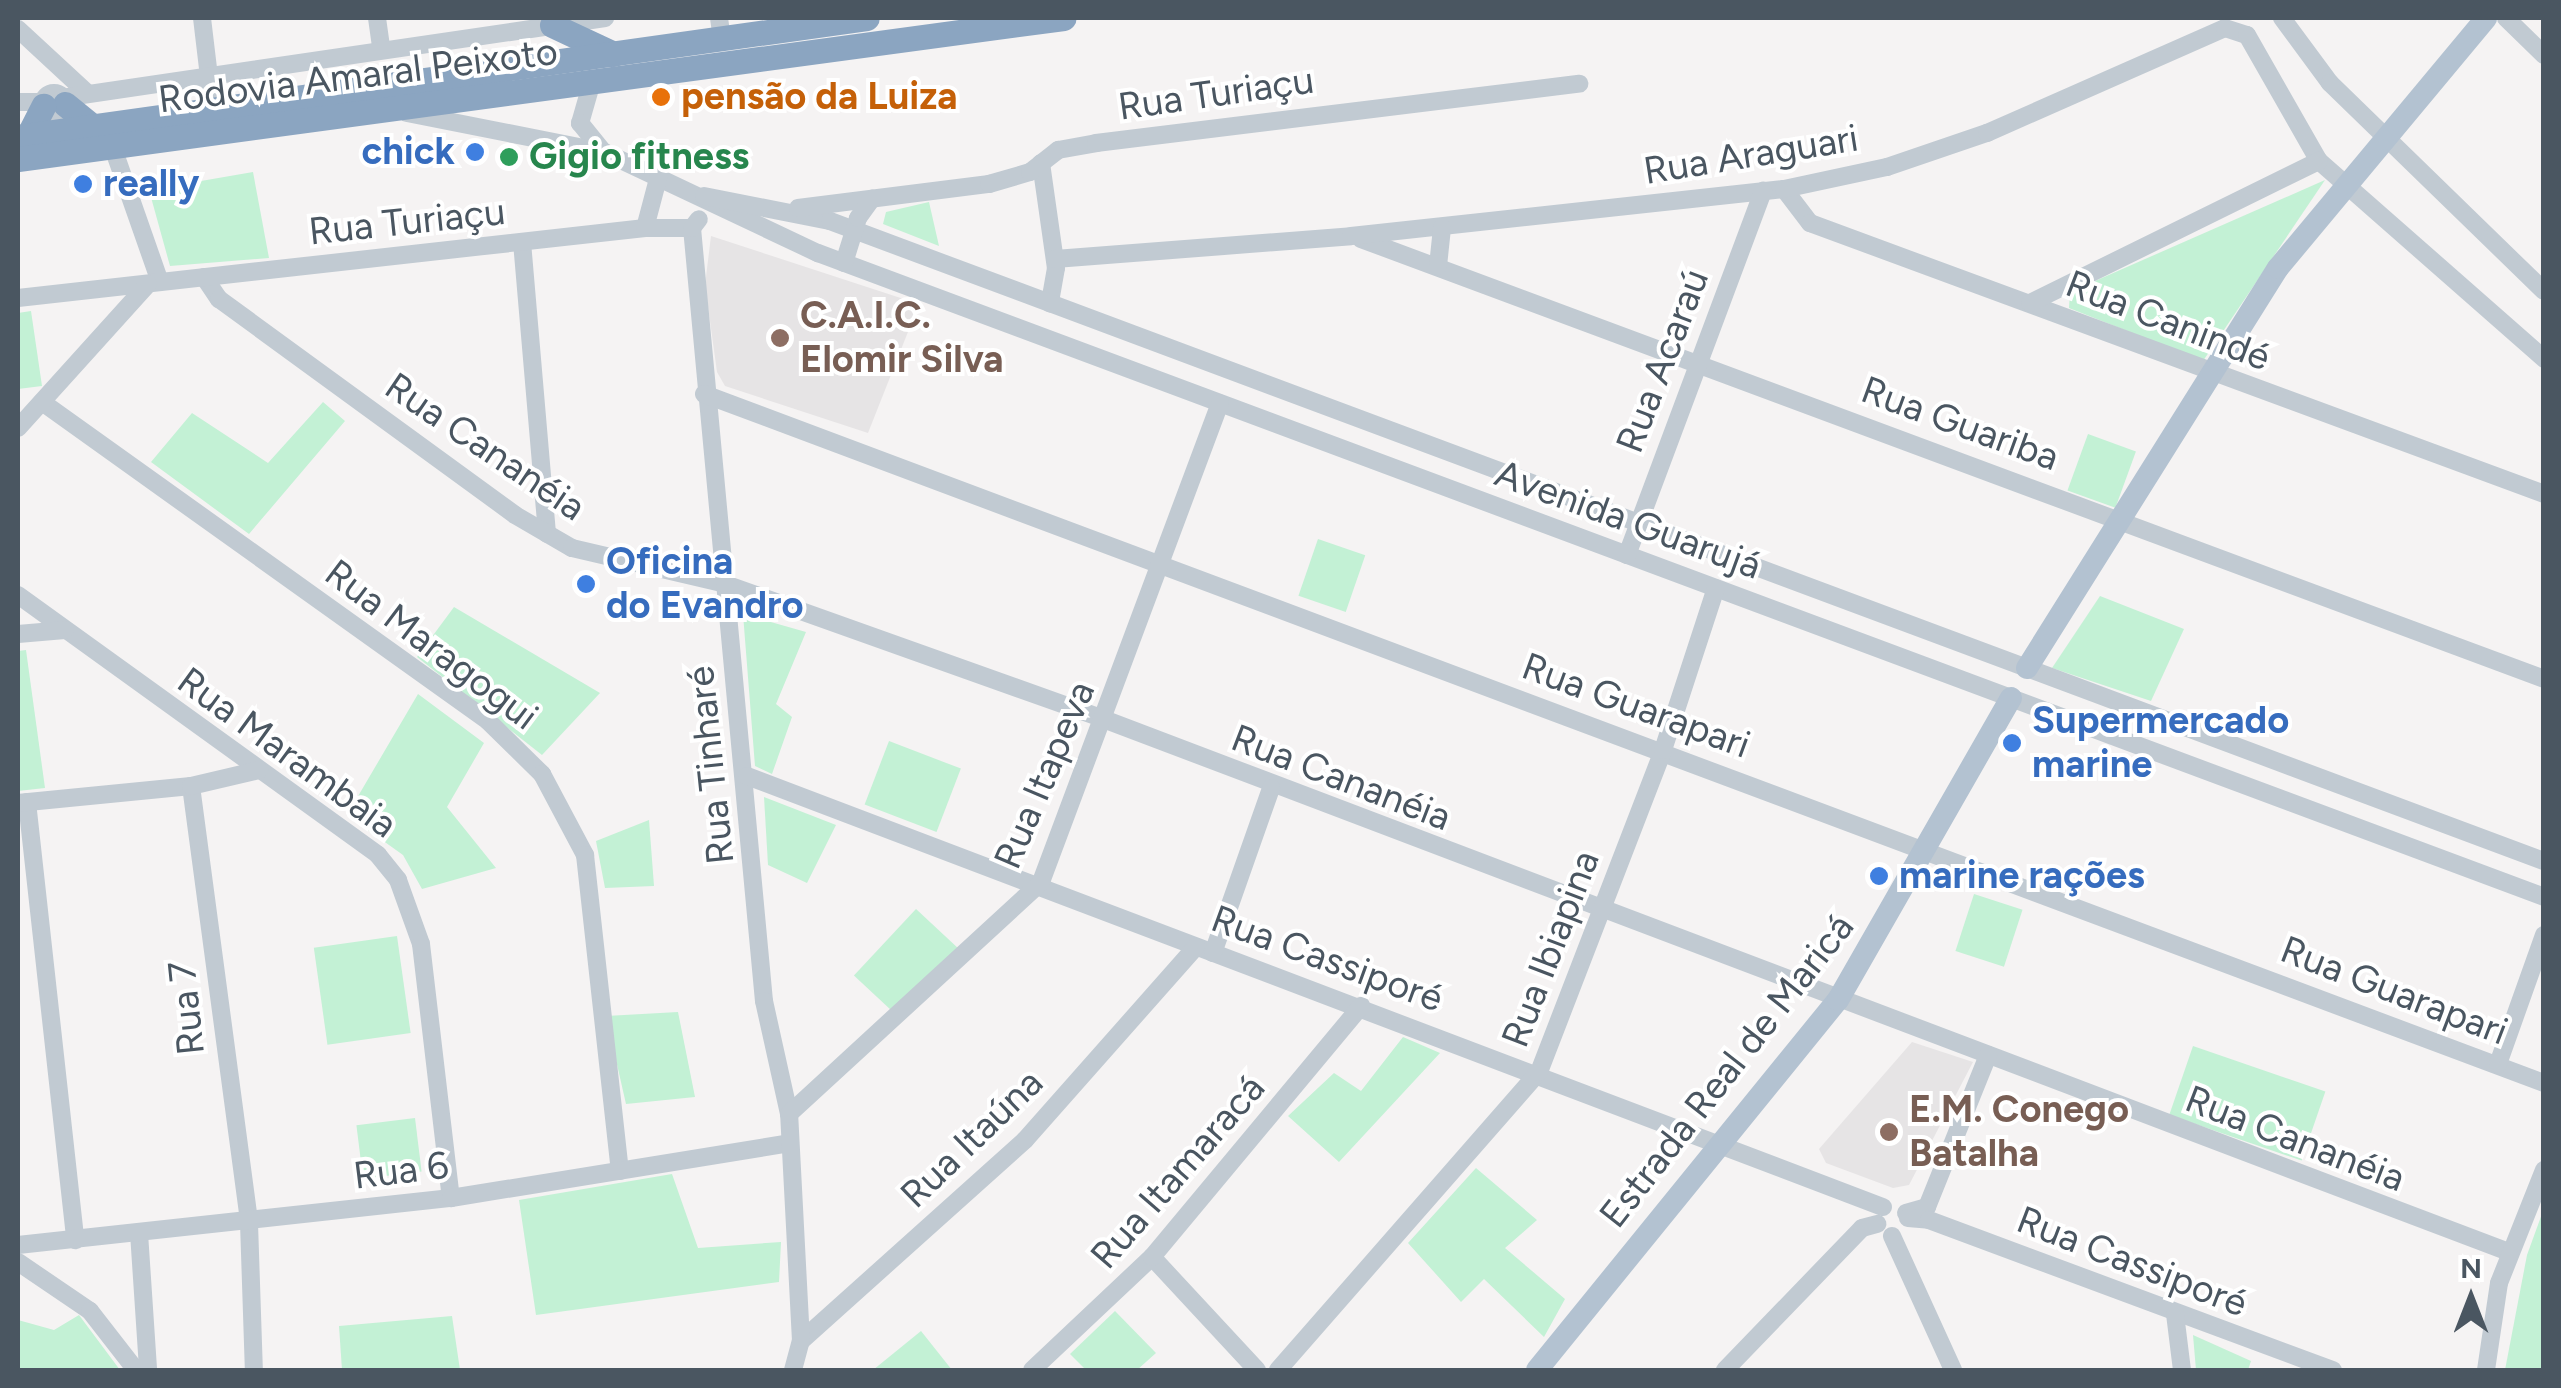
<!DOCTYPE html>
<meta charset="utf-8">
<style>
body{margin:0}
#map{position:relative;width:2561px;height:1388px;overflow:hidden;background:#f5f3f3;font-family:Figtree,sans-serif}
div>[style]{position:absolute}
.education>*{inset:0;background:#e6e4e5}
.green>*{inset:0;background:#c3f1d5;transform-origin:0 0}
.minor>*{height:18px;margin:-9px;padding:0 9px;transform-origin:9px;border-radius:9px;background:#c1cad2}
.minor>.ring{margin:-9px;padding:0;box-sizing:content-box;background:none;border:18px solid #c1cad2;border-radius:50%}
.major>*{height:22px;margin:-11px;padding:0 11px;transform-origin:11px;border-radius:11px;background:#b3c2d1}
.highway>*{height:25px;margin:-12.5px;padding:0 12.5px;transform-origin:12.5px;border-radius:12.5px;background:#8ba5c1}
.dots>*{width:28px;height:28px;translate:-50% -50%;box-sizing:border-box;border:5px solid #fff;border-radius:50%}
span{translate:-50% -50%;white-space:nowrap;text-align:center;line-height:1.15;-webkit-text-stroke:8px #fff;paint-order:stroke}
.street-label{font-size:38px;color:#4a5661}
.food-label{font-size:38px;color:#c56008;font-weight:700}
.left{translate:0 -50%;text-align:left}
.shop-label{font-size:38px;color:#366cbe;font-weight:700}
.right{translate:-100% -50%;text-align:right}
.leisure-label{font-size:38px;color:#27864d;font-weight:700}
.education-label{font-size:38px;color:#785e54;font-weight:700}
.frame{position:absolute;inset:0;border:20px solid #4a5661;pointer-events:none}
.north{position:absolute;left:2421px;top:1248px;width:100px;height:100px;-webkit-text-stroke:8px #fff;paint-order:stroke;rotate:0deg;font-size:28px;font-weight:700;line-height:40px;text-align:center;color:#4a5661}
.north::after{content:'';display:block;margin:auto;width:35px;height:45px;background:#4a5661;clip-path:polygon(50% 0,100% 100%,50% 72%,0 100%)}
</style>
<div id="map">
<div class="education">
<div style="clip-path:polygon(711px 236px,919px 304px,868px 433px,725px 386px,717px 372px,705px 285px)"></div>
<div style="clip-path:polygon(1912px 1042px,1973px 1062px,1909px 1185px,1893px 1188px,1826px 1163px,1819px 1149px)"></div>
</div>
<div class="green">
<div style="clip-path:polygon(253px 172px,269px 258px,170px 266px,149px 190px)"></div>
<div style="clip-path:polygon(2325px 180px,2203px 361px,2069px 308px,2070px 292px)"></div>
<div style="clip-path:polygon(929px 202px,939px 246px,883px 224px,886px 212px)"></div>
<div style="clip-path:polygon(31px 311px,42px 386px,18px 389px,18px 313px)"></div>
<div style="clip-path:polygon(323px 402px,345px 421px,249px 534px,151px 462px,192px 413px,268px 463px)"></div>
<div style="left:2088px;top:434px;width:51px;height:60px;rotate:20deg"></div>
<div style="left:1318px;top:539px;width:50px;height:60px;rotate:19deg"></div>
<div style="clip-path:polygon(2100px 596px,2184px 629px,2151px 701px,2052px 668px)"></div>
<div style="clip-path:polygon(454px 607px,600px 693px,542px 755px,417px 657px)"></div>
<div style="clip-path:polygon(743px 614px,806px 632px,776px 704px,792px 717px,772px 774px,755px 766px)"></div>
<div style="clip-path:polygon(26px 650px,45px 788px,18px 791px,18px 651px)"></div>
<div style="clip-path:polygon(418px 694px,484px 743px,447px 807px,496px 868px,422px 889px,403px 855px,347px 815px)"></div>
<div style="left:889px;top:741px;width:77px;height:68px;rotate:21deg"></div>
<div style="clip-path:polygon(764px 797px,836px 825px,807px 883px,768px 865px)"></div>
<div style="clip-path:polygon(649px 820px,654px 886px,605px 888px,596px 841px)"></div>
<div style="left:1974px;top:894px;width:51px;height:60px;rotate:18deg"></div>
<div style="left:916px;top:909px;width:62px;height:91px;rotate:43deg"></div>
<div style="left:397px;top:936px;width:98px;height:84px;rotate:82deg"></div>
<div style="clip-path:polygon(678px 1012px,695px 1097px,626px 1104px,606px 1016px)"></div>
<div style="clip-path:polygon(1403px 1037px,1440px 1053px,1339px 1162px,1288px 1116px,1334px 1073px,1361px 1091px)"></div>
<div style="left:2193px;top:1046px;width:140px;height:73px;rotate:19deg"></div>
<div style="left:415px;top:1118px;width:54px;height:59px;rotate:83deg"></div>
<div style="clip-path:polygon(1476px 1168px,1537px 1220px,1505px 1248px,1565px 1299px,1544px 1337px,1484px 1279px,1461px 1302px,1408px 1243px)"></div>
<div style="clip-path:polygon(672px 1174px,698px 1248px,781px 1242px,779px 1282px,536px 1315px,519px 1200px)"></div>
<div style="clip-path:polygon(2543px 1211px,2543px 1370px,2505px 1370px,2527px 1255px)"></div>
<div style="clip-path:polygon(1115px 1311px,1156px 1353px,1137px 1370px,1086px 1370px,1070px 1354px)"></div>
<div style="clip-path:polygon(79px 1315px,120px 1370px,18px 1370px,18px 1320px,54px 1330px)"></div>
<div style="clip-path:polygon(452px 1316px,460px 1370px,342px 1370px,339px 1326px)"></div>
<div style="clip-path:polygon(921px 1331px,952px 1370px,873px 1370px)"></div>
<div style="clip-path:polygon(2193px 1335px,2251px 1361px,2248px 1370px,2196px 1370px)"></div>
</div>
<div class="minor">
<div style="left:202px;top:18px;width:93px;rotate:83.2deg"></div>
<div style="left:377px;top:18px;width:29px;rotate:82deg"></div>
<div style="left:719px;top:18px;width:22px;rotate:82deg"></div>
<div style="left:2282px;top:18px;width:81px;rotate:53.6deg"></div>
<div style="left:2330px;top:83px;width:298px;rotate:44.2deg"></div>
<div style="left:2506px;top:18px;width:53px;rotate:44.2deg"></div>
<div style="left:18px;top:29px;width:93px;rotate:42.8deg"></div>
<div style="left:591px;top:85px;width:40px;rotate:106deg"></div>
<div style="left:580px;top:123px;width:36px;rotate:51deg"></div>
<div class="ring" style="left:43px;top:93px;width:4px;height:4px"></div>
<div style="left:62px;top:98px;width:549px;rotate:-8.38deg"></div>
<div style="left:18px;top:102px;width:25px"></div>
<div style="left:407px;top:113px;width:201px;rotate:11.2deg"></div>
<div style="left:604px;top:152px;width:237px;rotate:25.3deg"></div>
<div style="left:818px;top:253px;width:1842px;rotate:20.46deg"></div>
<div style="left:112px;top:145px;width:145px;rotate:70.7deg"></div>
<div style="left:1041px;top:163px;width:106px;rotate:81.9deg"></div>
<div style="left:1056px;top:268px;width:36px;rotate:100deg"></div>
<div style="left:1784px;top:189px;width:43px;rotate:52.6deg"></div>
<div style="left:1810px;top:223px;width:782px;rotate:20.26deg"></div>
<div style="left:704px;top:196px;width:128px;rotate:11.2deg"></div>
<div style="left:830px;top:221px;width:1830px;rotate:20.48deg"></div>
<div style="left:798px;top:208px;width:193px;rotate:-7.2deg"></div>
<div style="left:989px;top:184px;width:43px;rotate:-16.3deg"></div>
<div style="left:1030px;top:172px;width:36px;rotate:-38deg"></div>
<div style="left:1058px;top:150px;width:39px;rotate:-10deg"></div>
<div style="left:1096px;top:143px;width:487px;rotate:-7deg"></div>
<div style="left:645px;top:228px;width:55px;rotate:-75.2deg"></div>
<div style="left:692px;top:228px;width:776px;rotate:84.68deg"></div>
<div style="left:764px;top:1001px;width:116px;rotate:77.5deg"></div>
<div style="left:1361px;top:239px;width:1262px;rotate:20.4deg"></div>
<div style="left:522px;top:242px;width:293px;rotate:85.1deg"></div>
<div style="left:1055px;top:259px;width:297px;rotate:-4.4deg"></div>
<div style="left:1351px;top:236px;width:436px;rotate:-6.2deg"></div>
<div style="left:1784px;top:189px;width:105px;rotate:-12.1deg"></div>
<div style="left:1887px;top:167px;width:106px;rotate:-18.8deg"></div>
<div style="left:1987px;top:133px;width:260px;rotate:-23.8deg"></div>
<div style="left:2225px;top:28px;width:23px;rotate:18deg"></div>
<div style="left:2247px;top:35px;width:145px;rotate:60.3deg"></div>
<div style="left:2319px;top:161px;width:300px;rotate:41.3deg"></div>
<div style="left:844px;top:263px;width:47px;rotate:-72.7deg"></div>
<div style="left:858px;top:218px;width:24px;rotate:-54deg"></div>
<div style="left:1438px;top:266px;width:39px;rotate:-84deg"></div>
<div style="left:204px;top:277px;width:27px;rotate:56deg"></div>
<div style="left:219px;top:299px;width:366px;rotate:36.1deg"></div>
<div style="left:515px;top:515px;width:66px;rotate:30.1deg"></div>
<div style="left:572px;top:548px;width:157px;rotate:13.2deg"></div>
<div style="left:725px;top:584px;width:405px;rotate:19.6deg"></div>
<div style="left:1106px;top:720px;width:1500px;rotate:20.77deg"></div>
<div style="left:18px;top:298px;width:631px;rotate:-6.37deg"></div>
<div style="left:645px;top:228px;width:47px"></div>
<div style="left:692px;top:228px;width:11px;rotate:-52deg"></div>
<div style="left:2030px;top:303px;width:322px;rotate:-26.2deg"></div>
<div style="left:704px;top:394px;width:1965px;rotate:20.53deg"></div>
<div style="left:42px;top:402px;width:548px;rotate:35.57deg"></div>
<div style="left:488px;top:721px;width:76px;rotate:44.5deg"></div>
<div style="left:542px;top:774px;width:92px;rotate:62deg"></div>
<div style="left:585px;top:855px;width:318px;rotate:83.7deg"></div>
<div style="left:18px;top:428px;width:194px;rotate:-47.9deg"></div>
<div style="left:1627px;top:555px;width:389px;rotate:-69.5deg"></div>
<div style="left:18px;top:595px;width:444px;rotate:35.8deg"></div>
<div style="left:378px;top:855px;width:32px;rotate:51deg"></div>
<div style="left:398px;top:880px;width:68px;rotate:70.2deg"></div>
<div style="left:421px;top:944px;width:256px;rotate:83.3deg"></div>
<div style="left:18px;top:634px;width:47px;rotate:-4.9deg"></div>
<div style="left:747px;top:776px;width:1215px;rotate:20.78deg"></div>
<div style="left:191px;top:786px;width:441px;rotate:82.4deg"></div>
<div style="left:249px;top:1223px;width:147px;rotate:88.1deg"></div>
<div style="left:27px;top:802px;width:441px;rotate:83.7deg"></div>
<div style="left:18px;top:803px;width:174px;rotate:-5.6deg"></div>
<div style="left:191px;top:786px;width:70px;rotate:-13.2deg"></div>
<div style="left:1213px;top:953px;width:175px;rotate:-70.6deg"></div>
<div style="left:2498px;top:1064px;width:137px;rotate:-70.4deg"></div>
<div style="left:1906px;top:1213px;width:22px;rotate:-16deg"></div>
<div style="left:1927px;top:1207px;width:164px;rotate:-68.1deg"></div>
<div style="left:1908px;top:1218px;width:21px;rotate:5deg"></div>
<div style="left:1929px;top:1220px;width:431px;rotate:20.4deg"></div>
<div style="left:139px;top:1233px;width:137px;rotate:86.2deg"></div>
<div style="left:1892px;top:1236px;width:147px;rotate:65.5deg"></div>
<div style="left:18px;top:1245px;width:436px;rotate:-6.2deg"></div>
<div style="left:451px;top:1198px;width:343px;rotate:-9.2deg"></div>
<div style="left:1152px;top:1257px;width:154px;rotate:47.1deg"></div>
<div style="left:18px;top:1262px;width:87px;rotate:34.2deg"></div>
<div style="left:90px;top:1311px;width:75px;rotate:52.1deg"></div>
<div style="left:2175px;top:1314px;width:56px;rotate:82.9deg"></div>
<div style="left:801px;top:1341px;width:301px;rotate:-41.9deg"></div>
<div style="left:1025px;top:1140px;width:258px;rotate:-48.5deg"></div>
<div style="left:793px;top:1370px;width:30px;rotate:-75deg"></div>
<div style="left:801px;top:1341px;width:227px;rotate:-93deg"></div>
<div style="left:789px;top:1114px;width:343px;rotate:-42.6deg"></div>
<div style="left:1041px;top:882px;width:511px;rotate:-69.51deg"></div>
<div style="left:1032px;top:1370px;width:165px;rotate:-43.3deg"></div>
<div style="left:1152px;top:1257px;width:327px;rotate:-50.2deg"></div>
<div style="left:1278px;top:1370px;width:396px;rotate:-48.8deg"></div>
<div style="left:1539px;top:1072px;width:345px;rotate:-68.9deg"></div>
<div style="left:1663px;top:750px;width:170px;rotate:-71.9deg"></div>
<div style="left:1725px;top:1370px;width:197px;rotate:-46deg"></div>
<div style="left:1862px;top:1228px;width:16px;rotate:-15deg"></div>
<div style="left:2486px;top:1370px;width:88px;rotate:-81.5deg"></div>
<div style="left:2499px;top:1283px;width:122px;rotate:-68.3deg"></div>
</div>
<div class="major">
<div style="left:2027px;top:668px;width:472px;rotate:-57.9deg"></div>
<div style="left:2278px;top:268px;width:325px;rotate:-50.2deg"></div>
<div style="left:1537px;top:1370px;width:477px;rotate:-50.9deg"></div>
<div style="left:1838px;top:1000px;width:348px;rotate:-60.2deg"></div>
</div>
<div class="highway">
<div style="left:552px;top:25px;width:68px;rotate:25.1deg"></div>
<div style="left:65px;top:104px;width:36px;rotate:39deg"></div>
<div style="left:28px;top:136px;width:34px;rotate:-63deg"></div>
<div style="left:18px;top:137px;width:857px;rotate:-7.98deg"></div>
<div style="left:18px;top:159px;width:1055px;rotate:-7.68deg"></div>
</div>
<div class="dots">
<div style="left:661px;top:97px;background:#e8710a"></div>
<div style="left:475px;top:152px;background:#3f7fe0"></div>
<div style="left:509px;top:157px;background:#2e9e5b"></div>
<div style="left:83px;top:184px;background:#3f7fe0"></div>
<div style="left:780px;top:338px;background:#8d6e63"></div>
<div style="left:586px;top:584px;background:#3f7fe0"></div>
<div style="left:2012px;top:743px;background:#3f7fe0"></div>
<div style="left:1879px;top:876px;background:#3f7fe0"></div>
<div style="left:1889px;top:1132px;background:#8d6e63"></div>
</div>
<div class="street-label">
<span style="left:358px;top:76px;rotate:-7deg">Rodovia Amaral Peixoto</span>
<span style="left:1216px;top:94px;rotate:-8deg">Rua Turiaçu</span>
<span style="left:1751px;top:155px;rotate:-9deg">Rua Araguari</span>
<span style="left:407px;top:222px;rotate:-6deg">Rua Turiaçu</span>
<span style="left:2168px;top:321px;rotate:21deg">Rua Canindé</span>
<span style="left:1663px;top:361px;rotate:-69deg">Rua Acaraú</span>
<span style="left:1960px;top:424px;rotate:20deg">Rua Guariba</span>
<span style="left:485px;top:447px;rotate:34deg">Rua Cananéia</span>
<span style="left:1628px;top:520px;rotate:20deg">Avenida Guarujá</span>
<span style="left:431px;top:645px;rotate:37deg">Rua Maragogui</span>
<span style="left:1636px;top:706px;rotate:20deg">Rua Guarapari</span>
<span style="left:287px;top:753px;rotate:36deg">Rua Marambaia</span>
<span style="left:711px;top:765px;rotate:-96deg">Rua Tinharé</span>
<span style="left:1045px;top:775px;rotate:-67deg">Rua Itapeva</span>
<span style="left:1341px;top:778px;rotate:21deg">Rua Cananéia</span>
<span style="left:1551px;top:949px;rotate:-69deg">Rua Ibiapina</span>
<span style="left:1327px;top:959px;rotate:20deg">Rua Cassiporé</span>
<span style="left:2394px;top:991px;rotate:21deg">Rua Guarapari</span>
<span style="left:187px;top:1008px;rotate:-96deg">Rua 7</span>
<span style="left:1727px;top:1071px;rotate:-52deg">Estrada Real de Maricá</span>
<span style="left:972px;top:1139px;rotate:-44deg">Rua Itaúna</span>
<span style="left:2295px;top:1139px;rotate:21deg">Rua Cananéia</span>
<span style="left:401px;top:1171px;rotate:-7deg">Rua 6</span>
<span style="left:1178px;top:1172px;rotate:-49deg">Rua Itamaracá</span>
<span style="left:2132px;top:1262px;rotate:21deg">Rua Cassiporé</span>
</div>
<div class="food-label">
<span class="left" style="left:681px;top:97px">pensão da Luiza</span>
</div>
<div class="shop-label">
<span class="right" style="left:455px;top:152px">chick</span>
<span class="left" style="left:103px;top:184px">really</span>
<span class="left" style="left:606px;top:584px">Oficina<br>do Evandro</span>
<span class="left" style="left:2032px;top:743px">Supermercado<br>marine</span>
<span class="left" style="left:1899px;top:876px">marine rações</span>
</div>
<div class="leisure-label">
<span class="left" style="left:529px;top:157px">Gigio fitness</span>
</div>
<div class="education-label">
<span class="left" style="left:800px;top:338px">C.A.I.C.<br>Elomir Silva</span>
<span class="left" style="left:1909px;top:1132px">E.M. Conego<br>Batalha</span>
</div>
<div class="frame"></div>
<div class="north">N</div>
</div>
